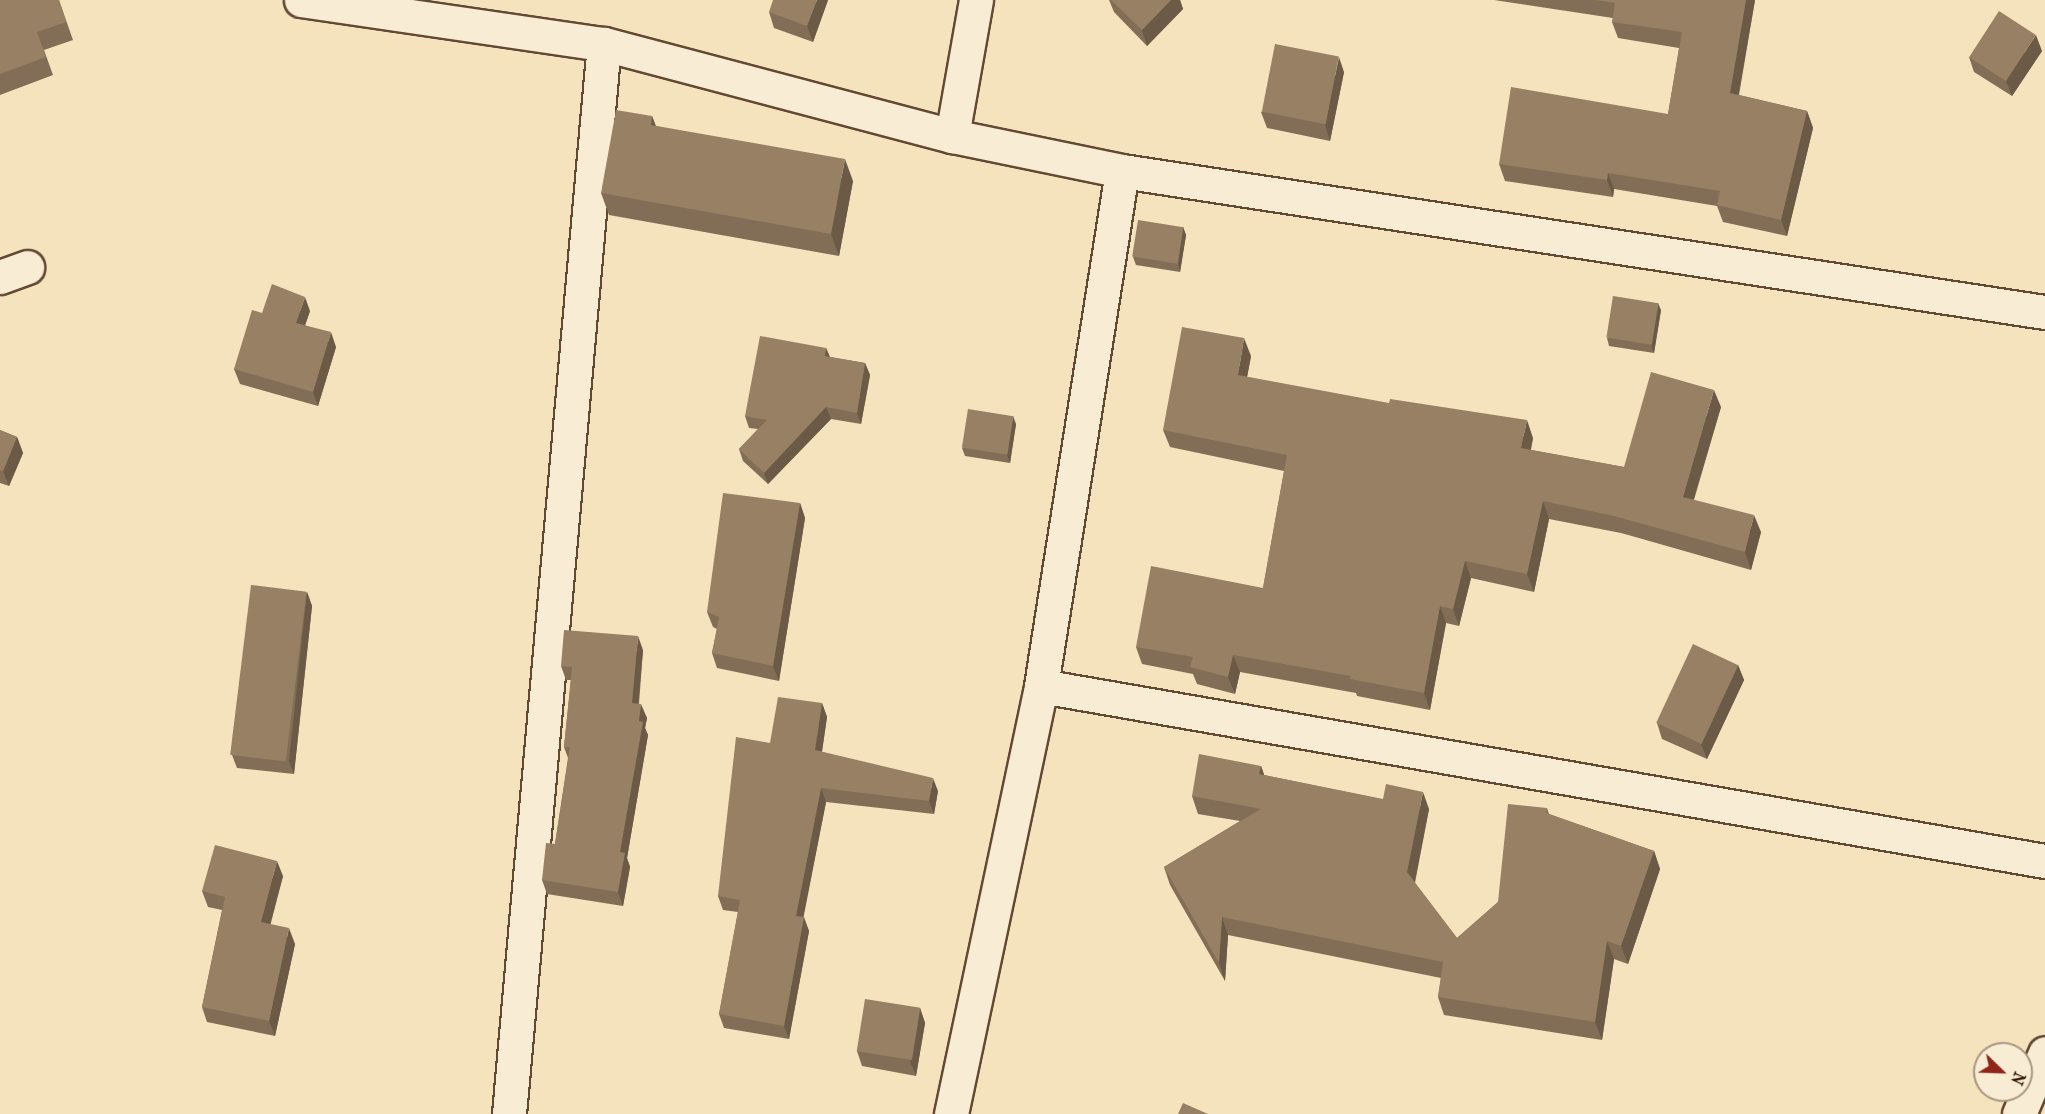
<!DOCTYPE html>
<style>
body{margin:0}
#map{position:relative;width:2045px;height:1114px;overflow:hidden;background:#f5e3bd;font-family:"IM FELL French Canon",serif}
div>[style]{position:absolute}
.roads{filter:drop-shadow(2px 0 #634832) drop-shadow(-2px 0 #634832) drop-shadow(0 2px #634832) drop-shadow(0 -2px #634832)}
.minor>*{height:33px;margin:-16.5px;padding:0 16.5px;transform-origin:16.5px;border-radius:16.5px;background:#f8edd4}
.wall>*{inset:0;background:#826e56}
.shaded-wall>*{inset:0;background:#6a5a46}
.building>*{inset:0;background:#978064;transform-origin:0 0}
span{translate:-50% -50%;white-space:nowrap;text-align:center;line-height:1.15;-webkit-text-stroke:5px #f8edd4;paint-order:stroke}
.north{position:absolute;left:1973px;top:1042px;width:60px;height:60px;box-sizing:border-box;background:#f8edd4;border:2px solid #a99781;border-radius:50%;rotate:113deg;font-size:16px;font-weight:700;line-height:24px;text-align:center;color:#321504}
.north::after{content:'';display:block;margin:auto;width:21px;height:27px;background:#8f2418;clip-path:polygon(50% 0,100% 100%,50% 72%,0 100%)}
</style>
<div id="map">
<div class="roads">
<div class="minor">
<div style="left:301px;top:0;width:306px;rotate:8.3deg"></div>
<div style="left:604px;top:44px;width:360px;rotate:14.8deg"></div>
<div style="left:952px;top:136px;width:174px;rotate:11.6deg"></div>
<div style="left:1122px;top:171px;width:934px;rotate:8.69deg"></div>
<div style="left:952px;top:136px;width:138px;rotate:-80deg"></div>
<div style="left:0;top:277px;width:29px;rotate:-20deg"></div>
<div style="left:1041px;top:686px;width:1019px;rotate:9.89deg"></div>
<div style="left:509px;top:1114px;width:1074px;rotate:-84.93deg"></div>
<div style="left:951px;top:1114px;width:437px;rotate:-78.1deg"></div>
<div style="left:1041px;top:686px;width:521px;rotate:-81.06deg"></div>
<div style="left:2019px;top:1114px;width:66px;rotate:-66.9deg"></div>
</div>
</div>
<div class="wall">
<div style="clip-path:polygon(0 0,59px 0,73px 40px,44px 50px,53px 75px,0 95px)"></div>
<div style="clip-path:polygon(828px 0,813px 42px,774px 28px,769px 12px)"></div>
<div style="clip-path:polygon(1109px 0,1180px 0,1183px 9px,1147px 46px,1114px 12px)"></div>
<div style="clip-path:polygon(1494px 0,1755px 0,1739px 95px,1807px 111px,1813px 128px,1787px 236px,1723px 222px,1717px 206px,1614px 189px,1613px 197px,1505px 181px,1499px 164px,1668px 114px,1679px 48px,1618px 38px,1612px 22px,1613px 18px)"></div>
<div style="clip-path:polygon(2042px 51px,2012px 96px,1974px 72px,1969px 57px)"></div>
<div style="clip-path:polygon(1344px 72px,1330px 141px,1267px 128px,1261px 112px)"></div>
<div style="clip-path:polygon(652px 116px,656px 126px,853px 181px,839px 256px,609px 215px,601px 193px)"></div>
<div style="clip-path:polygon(1183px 227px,1186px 235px,1180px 272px,1136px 265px,1133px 257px)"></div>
<div style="clip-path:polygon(1661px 310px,1654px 353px,1609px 346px,1607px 338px)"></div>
<div style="clip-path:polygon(310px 311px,305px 325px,336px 347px,318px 406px,240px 384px,234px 369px,262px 313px)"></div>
<div style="clip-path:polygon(826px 348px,830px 357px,865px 363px,870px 375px,861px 424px,831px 419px,768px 484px,743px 461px,739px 449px,758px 429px,749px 428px,745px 416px)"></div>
<div style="clip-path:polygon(1251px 356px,1247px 377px,1533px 438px,1531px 450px,1624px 467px,1721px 407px,1694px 500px,1761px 532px,1751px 570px,1621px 533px,1549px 519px,1534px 592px,1471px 578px,1459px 626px,1446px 623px,1430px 710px,1357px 696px,1356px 693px,1240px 672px,1235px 694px,1197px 684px,1193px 674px,1142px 664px,1136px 647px,1263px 588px,1284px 471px,1170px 447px,1163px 430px)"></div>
<div style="clip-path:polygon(1016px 424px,1010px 463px,965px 456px,962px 448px)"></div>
<div style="clip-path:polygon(0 430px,17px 437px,23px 453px,9px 486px,0 483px)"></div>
<div style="clip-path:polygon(800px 503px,805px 518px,779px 681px,717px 668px,712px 653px,717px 629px,713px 627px,707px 612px)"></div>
<div style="clip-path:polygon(307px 592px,312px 606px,294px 774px,237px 768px,232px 755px)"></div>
<div style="clip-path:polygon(643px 650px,639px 704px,647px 718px,645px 728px,648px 735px,627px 858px,630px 867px,623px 906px,547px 894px,542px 880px,555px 844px,568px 758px,564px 747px,571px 680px,566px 680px,561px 666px)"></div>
<div style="clip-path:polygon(1738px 665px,1744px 680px,1707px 759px,1662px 739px,1657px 723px)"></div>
<div style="clip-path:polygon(822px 703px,827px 717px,822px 752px,938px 791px,934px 814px,826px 802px,803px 917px,809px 931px,789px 1039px,724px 1028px,719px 1014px,738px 912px,723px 910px,718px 896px,770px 743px)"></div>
<div style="clip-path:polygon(1261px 766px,1264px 775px,1429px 809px,1415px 883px,1457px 938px,1498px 902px,1547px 808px,1549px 814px,1654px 851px,1660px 869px,1628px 964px,1614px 959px,1602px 1040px,1444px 1015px,1438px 997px,1441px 978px,1228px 935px,1225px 981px,1170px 885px,1164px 867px,1240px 821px,1198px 814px,1192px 796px)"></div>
<div style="clip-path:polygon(283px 876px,270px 924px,295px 944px,275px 1036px,207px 1022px,202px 1007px,222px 910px,208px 907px,202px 891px)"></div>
<div style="clip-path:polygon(920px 1008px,925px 1023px,916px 1076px,862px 1066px,857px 1051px)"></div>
</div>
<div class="shaded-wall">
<div style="clip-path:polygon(817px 0,828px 0,813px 42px,807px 26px)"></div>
<div style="clip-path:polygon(1171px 0,1180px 0,1183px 9px,1147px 46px,1142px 30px)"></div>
<div style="clip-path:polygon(1746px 0,1755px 0,1736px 109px,1730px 93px)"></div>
<div style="clip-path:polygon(2036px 35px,2042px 51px,2012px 96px,2006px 81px)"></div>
<div style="clip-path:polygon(1339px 57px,1344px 72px,1330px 141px,1325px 125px)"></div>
<div style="clip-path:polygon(1807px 111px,1813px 128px,1787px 236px,1781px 220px)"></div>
<div style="clip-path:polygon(652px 116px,660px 138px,651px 125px)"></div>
<div style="clip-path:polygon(845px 159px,853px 181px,839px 256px,831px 234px)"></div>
<div style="clip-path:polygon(1608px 173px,1614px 189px,1613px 197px,1607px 180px)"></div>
<div style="clip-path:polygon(1183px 227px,1186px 235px,1180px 272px,1178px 264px)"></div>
<div style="clip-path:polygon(305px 297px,310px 311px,301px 337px,296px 323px)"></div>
<div style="clip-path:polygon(1658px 303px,1661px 310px,1654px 353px,1651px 345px)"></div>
<div style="clip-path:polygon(331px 332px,336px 347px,318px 406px,313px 392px)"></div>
<div style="clip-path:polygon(1244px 338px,1251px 356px,1244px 393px,1238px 375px)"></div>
<div style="clip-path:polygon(826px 348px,831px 360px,825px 356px)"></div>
<div style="clip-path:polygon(865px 363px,870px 375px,861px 424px,857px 413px)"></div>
<div style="clip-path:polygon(1714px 390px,1721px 407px,1689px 514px,1683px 497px)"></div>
<div style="clip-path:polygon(826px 407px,831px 419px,768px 484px,764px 473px)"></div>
<div style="clip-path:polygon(1013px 416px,1016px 424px,1010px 463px,1007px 455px)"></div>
<div style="clip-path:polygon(1527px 420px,1533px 438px,1527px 465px,1521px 448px)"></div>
<div style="clip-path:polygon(17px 437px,23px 453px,9px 486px,3px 471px)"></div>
<div style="clip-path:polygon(1543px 501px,1549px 519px,1534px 592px,1527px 574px)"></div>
<div style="clip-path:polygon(800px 503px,805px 518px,779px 681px,773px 666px)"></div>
<div style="clip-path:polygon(1754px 515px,1761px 532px,1751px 570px,1745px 552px)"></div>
<div style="clip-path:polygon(1465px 561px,1471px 578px,1459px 626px,1453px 609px)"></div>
<div style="clip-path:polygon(307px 592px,312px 606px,294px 774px,289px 761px)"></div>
<div style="clip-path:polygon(1440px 606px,1446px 623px,1430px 710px,1424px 693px)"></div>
<div style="clip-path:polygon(638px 636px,643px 650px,637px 717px,632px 703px)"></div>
<div style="clip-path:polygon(1233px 655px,1240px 672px,1235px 694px,1228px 677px)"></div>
<div style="clip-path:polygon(1738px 665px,1744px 680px,1707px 759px,1701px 744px)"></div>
<div style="clip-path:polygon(822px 703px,827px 717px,820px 764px,815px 750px)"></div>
<div style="clip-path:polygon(641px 704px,647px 718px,645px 728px,648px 735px,627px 858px,630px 867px,623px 906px,618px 892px,620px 852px)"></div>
<div style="clip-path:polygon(1261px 766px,1267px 783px,1259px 774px)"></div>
<div style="clip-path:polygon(933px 778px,938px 791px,934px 814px,929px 801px)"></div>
<div style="clip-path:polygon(821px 788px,826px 802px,801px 930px,796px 916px)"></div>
<div style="clip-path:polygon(1423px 792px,1429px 809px,1413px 890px,1407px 872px)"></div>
<div style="clip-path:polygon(1654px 851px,1660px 869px,1628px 964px,1621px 946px)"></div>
<div style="clip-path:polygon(277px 861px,283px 876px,267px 938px,261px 922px)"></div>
<div style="clip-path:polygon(804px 917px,809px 931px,789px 1039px,784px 1026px)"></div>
<div style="clip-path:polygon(1222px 917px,1228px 935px,1225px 981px,1219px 963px)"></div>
<div style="clip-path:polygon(289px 928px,295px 944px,275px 1036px,269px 1021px)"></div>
<div style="clip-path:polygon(1607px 941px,1614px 959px,1602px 1040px,1595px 1022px)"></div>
<div style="clip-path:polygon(920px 1008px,925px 1023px,916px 1076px,910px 1061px)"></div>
</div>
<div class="building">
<div style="clip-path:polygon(0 0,59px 0,66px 22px,37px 32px,46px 57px,0 74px)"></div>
<div style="clip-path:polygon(773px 0,817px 0,807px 26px,769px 12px)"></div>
<div style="clip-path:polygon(1111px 0,1171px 0,1142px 30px)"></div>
<div style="clip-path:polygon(1595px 0,1746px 0,1730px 93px,1807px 111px,1781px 220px,1717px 205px,1720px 191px,1608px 173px,1607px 180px,1499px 164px,1511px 87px,1668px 114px,1682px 32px,1612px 22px,1615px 3px)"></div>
<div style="left:1999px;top:11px;width:44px;height:55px;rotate:33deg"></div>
<div style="left:1275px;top:44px;width:65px;height:69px;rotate:11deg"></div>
<div style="clip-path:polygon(616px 110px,652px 116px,651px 125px,845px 159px,831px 234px,601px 193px)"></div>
<div style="left:1138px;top:220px;width:46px;height:37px;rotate:9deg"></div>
<div style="clip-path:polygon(272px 284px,305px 297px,296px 323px,331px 332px,313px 392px,234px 369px,252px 310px,262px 313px)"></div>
<div style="left:1613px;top:296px;width:46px;height:42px;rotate:9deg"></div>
<div style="clip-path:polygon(1182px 327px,1244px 338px,1238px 375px,1389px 403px,1390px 399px,1527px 420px,1521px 448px,1624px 467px,1651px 372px,1714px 390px,1683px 497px,1754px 515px,1745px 552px,1614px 516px,1543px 501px,1527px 574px,1465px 561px,1453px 609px,1440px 606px,1424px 693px,1350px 679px,1351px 676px,1233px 655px,1228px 677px,1190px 667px,1193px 657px,1136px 647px,1151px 566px,1263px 588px,1287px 455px,1163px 430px)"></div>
<div style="clip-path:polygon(760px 336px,826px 348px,825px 356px,865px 363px,857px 413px,826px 407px,764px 473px,739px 449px,767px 420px,745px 416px)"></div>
<div style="left:968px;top:409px;width:46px;height:39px;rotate:9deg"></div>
<div style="clip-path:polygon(0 430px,17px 437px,3px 471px,0 470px)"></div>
<div style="clip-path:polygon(723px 493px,800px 503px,773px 666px,712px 653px,719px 617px,707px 612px)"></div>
<div style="left:251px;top:585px;width:56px;height:171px;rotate:7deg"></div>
<div style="clip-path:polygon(564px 630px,638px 636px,632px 703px,641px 704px,639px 721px,643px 722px,620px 852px,625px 853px,618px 892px,542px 880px,546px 843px,555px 844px,570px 747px,564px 747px,572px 667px,561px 666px)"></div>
<div style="left:1693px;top:644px;width:50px;height:87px;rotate:25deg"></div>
<div style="clip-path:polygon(778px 697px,822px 703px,815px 750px,933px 778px,929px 801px,821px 788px,796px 916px,804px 917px,784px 1026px,719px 1014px,740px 900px,718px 896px,736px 737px,770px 743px)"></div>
<div style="clip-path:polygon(1199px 754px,1261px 766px,1259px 774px,1383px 799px,1386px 784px,1423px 792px,1407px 872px,1457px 938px,1498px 902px,1508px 804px,1547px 808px,1546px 813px,1654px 851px,1621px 946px,1607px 941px,1595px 1022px,1438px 997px,1443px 962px,1222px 917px,1219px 963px,1164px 867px,1261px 809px,1192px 796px)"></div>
<div style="clip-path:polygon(215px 845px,277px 861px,261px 922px,289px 928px,269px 1021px,202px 1007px,225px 897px,202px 891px)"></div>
<div style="left:865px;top:999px;width:56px;height:53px;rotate:9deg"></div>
<div style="clip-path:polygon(1183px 1103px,1208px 1114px,1178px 1114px)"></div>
</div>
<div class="north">N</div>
</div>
